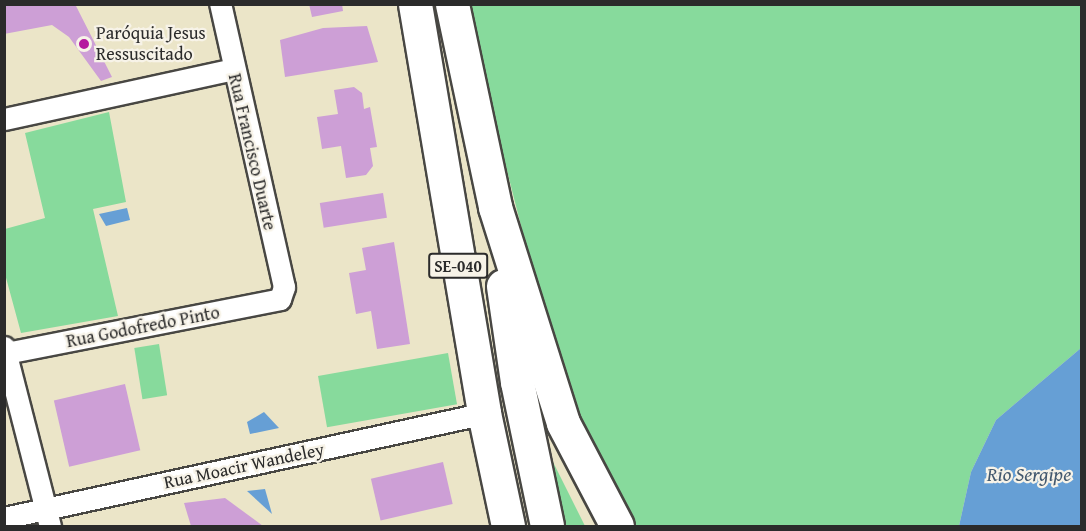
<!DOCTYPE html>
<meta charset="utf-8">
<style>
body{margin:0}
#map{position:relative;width:1086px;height:531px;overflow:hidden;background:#ebe5c8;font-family:"Gentium Book Plus",serif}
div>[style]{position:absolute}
.green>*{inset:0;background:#87da9c;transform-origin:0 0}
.water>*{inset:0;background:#669fd5}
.building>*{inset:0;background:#cd9fd6;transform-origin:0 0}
.roads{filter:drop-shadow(2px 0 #484743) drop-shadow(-2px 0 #484743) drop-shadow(0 2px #484743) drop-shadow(0 -2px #484743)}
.minor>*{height:21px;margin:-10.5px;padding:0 10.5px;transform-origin:10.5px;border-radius:10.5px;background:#fff}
.primary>*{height:33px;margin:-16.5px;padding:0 16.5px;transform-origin:16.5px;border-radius:16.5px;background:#fff}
.dots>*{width:16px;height:16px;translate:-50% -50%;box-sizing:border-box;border:3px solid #f7f3e8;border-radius:50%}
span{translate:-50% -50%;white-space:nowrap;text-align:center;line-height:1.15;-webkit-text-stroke:4.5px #f7f3e8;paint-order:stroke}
.shield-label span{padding:2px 4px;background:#f7f3e8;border:2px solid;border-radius:4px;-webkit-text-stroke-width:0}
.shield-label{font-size:16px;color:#2b2b2b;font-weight:700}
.poi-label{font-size:18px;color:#2b2b2b}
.left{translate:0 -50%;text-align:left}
.street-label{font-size:18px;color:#2b2b2b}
.water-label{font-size:20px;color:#43596f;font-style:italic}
.frame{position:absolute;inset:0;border:6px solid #2b2b2b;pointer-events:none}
</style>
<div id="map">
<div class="green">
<div style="clip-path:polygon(465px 5px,1081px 5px,1081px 348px,996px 420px,971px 472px,959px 526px,633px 526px,576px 418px,537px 289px)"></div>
<div style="clip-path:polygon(109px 112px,126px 202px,93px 209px,118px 316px,21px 333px,5px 274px,5px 229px,45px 218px,25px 133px)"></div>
<div style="left:159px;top:344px;width:52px;height:25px;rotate:81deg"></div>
<div style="left:448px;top:353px;width:52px;height:132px;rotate:80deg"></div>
<div style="clip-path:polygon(553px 462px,585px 526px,561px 526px,546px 464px)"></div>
</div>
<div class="water">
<div style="clip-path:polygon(127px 208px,130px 220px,106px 226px,99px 214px)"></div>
<div style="clip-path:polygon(1081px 348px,1081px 526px,959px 526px,971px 472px,996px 420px)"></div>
<div style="clip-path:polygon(264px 412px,279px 428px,250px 434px,247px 422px)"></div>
<div style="clip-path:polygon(265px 489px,272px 514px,247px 491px)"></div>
</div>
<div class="building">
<div style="clip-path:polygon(4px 4px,75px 4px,112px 77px,101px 81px,69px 37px,52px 25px,4px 34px)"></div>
<div style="clip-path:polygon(309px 4px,342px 4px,343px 11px,312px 17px)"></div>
<div style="clip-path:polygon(367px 26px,378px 62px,285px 77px,280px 40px,323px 28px)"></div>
<div style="clip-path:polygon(354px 87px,362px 93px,364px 109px,370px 107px,377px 147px,370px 148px,373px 166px,366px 175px,346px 178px,341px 146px,322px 149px,317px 117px,338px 114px,334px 90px)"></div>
<div style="left:383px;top:193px;width:25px;height:64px;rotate:81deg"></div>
<div style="clip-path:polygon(394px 242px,410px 344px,377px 349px,371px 311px,356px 314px,349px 273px,366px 270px,362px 248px)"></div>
<div style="left:125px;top:384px;width:68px;height:73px;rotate:77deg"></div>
<div style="left:443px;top:462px;width:43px;height:74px;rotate:77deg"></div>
<div style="clip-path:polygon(225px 498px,263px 526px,191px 526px,184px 503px)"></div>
</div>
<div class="roads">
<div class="minor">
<div style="left:4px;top:119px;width:234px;rotate:-12.3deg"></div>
<div style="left:4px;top:347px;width:185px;rotate:75.6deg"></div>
<div style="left:6px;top:353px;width:279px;rotate:-11.1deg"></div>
<div style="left:280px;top:299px;width:13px;rotate:-72deg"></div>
<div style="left:284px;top:287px;width:290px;rotate:-102.7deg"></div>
<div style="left:4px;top:518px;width:491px;rotate:-12.3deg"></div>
</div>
<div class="primary">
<div style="left:415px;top:4px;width:415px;rotate:80.4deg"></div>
<div style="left:484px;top:413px;width:116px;rotate:78deg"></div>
<div style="left:452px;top:4px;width:208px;rotate:78deg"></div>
<div style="left:495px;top:207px;width:226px;rotate:72.5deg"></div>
<div style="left:563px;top:423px;width:116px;rotate:62.3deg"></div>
<div style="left:503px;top:286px;width:97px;rotate:81.7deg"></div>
<div style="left:517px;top:382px;width:147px;rotate:78.2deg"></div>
</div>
</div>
<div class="dots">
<div style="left:84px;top:44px;background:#b5179e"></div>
</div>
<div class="shield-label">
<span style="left:458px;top:266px">SE-040</span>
</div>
<div class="poi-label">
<span class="left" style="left:96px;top:44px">Paróquia Jesus<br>Ressuscitado</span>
</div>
<div class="street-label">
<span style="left:252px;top:152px;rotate:77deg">Rua Francisco Duarte</span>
<span style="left:143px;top:327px;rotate:-11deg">Rua Godofredo Pinto</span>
<span style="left:244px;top:466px;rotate:-12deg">Rua Moacir Wandeley</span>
</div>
<div class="water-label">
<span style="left:1029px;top:473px">Rio Sergipe</span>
</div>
<div class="frame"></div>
</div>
